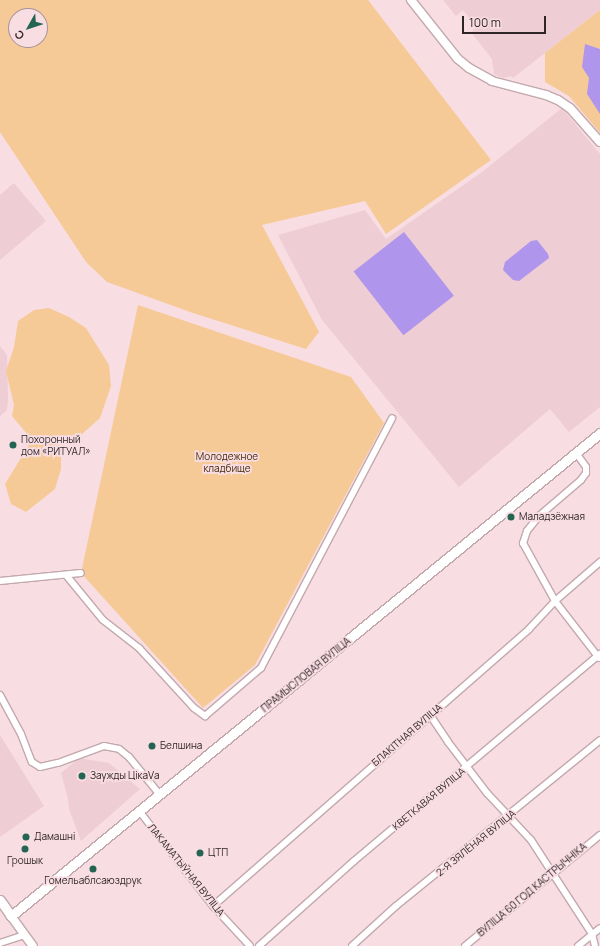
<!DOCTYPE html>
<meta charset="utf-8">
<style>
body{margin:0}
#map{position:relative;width:600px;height:946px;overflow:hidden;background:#f8dde3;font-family:Manrope,sans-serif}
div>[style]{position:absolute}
.built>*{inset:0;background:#efcdd4}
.green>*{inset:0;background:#f6ca96}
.water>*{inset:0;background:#af95ec;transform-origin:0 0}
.roads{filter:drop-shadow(1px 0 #c3a9ae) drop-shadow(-1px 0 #c3a9ae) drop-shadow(0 1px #c3a9ae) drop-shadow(0 -1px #c3a9ae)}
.minor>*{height:6px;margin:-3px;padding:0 3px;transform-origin:3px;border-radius:3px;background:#fff}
.tertiary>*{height:8px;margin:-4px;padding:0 4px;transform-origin:4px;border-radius:4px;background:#fff}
.secondary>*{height:9px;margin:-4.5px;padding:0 4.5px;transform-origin:4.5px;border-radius:4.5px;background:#fff}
.dots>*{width:11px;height:11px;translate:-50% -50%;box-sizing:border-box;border:2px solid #f8dde3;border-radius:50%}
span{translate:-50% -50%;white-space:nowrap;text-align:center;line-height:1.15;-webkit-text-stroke:3.5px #f8dde3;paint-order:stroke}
.poi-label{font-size:10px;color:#2f2528}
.left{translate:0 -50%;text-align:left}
.park-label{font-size:10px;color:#442a05}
.street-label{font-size:10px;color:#2f2528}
.north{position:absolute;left:8px;top:8px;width:40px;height:40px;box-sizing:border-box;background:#f8dde3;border:1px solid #a89398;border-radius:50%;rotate:231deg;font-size:11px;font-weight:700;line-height:16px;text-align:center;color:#2f2528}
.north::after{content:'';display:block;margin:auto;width:14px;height:18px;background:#246452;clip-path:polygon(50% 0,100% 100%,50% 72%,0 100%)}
.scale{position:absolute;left:462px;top:16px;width:84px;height:18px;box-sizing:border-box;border:2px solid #2f2528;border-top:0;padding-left:5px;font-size:12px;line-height:14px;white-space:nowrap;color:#2f2528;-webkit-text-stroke:3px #f8dde3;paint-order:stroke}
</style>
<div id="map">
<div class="built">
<div style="clip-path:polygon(443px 0,600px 0,600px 10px,513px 78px,511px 76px,503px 78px,494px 74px,492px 59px,471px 32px,477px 27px,463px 10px,456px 16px)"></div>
<div style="clip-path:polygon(562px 108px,600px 154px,600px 407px,569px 432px,550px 409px,459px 487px,322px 320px,278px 235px,365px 210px,386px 239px,482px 172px)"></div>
<div style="clip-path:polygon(14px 183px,46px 221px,0 260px,0 195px)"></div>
<div style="clip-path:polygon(0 346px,7px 355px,8px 399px,7px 410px,0 416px)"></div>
<div style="clip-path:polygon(0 735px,44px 806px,0 837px)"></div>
<div style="clip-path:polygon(79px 758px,109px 763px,140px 789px,81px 841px,69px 809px,68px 799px,61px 773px)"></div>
</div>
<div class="green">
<div style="clip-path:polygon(evenodd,0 0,368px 0,491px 160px,386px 234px,365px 201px,262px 225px,319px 332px,306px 349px,193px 313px,107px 282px,86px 262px,0 132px,0 0,16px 16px,40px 16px,40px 40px,16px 40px,16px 16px)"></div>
<div style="clip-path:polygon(600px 10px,600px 133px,569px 96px,545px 82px,545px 53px)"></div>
<div style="clip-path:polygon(138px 305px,351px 377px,384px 423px,255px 665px,203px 708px,81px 573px)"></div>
<div style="clip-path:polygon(49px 308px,69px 317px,86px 328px,109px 365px,111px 386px,100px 418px,82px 434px,65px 439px,61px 448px,61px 469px,55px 489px,26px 512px,11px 504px,5px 484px,32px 440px,12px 416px,14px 405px,6px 371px,14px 347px,18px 321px,34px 310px)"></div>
</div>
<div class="water">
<div style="clip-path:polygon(585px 44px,600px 49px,600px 114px,587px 94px,589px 78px,582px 67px)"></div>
<div style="left:404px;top:232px;width:81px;height:64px;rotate:52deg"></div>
<div style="clip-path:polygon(537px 240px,548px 254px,549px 258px,519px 281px,513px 280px,503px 270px,505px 262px,531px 241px)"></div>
</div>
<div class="roads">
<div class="minor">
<div style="left:576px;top:453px;width:17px;rotate:54deg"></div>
<div style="left:586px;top:467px;width:6px;rotate:90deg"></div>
<div style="left:586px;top:473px;width:9px;rotate:126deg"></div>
<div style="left:581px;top:480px;width:55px;rotate:139.4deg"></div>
<div style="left:539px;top:516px;width:19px;rotate:129deg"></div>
<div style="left:527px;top:531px;width:13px;rotate:108deg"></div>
<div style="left:523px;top:543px;width:66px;rotate:61.1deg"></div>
<div style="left:555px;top:601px;width:72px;rotate:52.3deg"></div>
<div style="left:66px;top:575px;width:58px;rotate:50.6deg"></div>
<div style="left:103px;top:620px;width:46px;rotate:37.9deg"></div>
<div style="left:139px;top:648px;width:81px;rotate:47.5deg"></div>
<div style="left:194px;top:708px;width:14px;rotate:36deg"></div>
<div style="left:205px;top:716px;width:74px;rotate:-40.6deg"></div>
<div style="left:261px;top:668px;width:282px;rotate:-62.3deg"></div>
<div style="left:0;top:581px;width:81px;rotate:-5.6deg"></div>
<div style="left:0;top:695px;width:44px;rotate:61.7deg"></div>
<div style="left:21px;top:734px;width:30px;rotate:69deg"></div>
<div style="left:32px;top:762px;width:9px;rotate:32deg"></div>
<div style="left:40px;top:767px;width:18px;rotate:-13deg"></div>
<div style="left:58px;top:763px;width:49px;rotate:-20.3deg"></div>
<div style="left:104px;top:746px;width:15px;rotate:11deg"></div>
<div style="left:119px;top:749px;width:13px;rotate:39deg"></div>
<div style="left:129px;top:757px;width:49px;rotate:50.8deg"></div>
<div style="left:430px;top:715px;width:32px;rotate:56deg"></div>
<div style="left:448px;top:742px;width:64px;rotate:52.6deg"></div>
<div style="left:487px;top:793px;width:64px;rotate:46.9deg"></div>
<div style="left:531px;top:840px;width:112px;rotate:57deg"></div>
<div style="left:592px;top:934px;width:12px;rotate:76deg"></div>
<div style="left:140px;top:812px;width:119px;rotate:52.2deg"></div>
<div style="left:213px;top:906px;width:54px;rotate:47.2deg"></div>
<div style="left:213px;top:906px;width:420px;rotate:-41.2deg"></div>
<div style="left:529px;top:629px;width:38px;rotate:-47deg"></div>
<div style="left:555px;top:601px;width:60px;rotate:-40.9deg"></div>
<div style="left:0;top:943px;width:26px;rotate:-18deg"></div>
<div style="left:259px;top:946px;width:127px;rotate:-41.8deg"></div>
<div style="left:354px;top:861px;width:322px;rotate:-40.1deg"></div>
<div style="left:352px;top:946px;width:59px;rotate:-42.3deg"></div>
<div style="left:396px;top:906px;width:263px;rotate:-39.1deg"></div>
<div style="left:465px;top:946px;width:175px;rotate:-39.4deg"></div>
<div style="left:578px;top:946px;width:28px;rotate:-39deg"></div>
</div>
<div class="tertiary">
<div style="left:411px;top:0;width:75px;rotate:51.5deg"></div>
<div style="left:458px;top:59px;width:14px;rotate:39deg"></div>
<div style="left:469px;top:68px;width:26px;rotate:29deg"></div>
<div style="left:492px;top:81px;width:56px;rotate:14.5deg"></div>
<div style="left:546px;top:95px;width:13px;rotate:23deg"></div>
<div style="left:558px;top:100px;width:14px;rotate:34deg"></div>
<div style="left:570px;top:108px;width:45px;rotate:48.6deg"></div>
<div style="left:11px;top:916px;width:37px;rotate:54deg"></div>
</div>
<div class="secondary">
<div style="left:0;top:900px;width:19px;rotate:55deg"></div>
<div style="left:11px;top:916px;width:762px;rotate:-39.35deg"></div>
</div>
</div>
<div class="dots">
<div style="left:13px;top:445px;background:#246452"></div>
<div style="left:511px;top:517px;background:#246452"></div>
<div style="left:152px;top:746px;background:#246452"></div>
<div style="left:82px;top:776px;background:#246452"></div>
<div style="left:26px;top:837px;background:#246452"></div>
<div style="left:25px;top:849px;background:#246452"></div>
<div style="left:200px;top:853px;background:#246452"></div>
<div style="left:93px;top:869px;background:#246452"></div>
</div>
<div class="poi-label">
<span class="left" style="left:21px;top:445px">Похоронный<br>дом «РИТУАЛ»</span>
<span class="left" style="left:519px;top:517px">Маладзёжная</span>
<span class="left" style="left:160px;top:746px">Белшина</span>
<span class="left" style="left:90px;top:776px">Заужды ЦікаVа</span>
<span class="left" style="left:34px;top:837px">Дамашні</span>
<span class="left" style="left:208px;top:853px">ЦТП</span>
<span style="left:25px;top:861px">Грошык</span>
<span style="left:93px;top:881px">Гомельаблсаюздрук</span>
</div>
<div class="park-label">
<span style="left:227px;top:462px">Молодежное<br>кладбище</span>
</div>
<div class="street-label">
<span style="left:306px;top:675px;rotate:-39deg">ПРАМЫСЛОВАЯ ВУЛІЦА</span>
<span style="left:407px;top:735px;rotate:-41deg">БЛАКІТНАЯ ВУЛІЦА</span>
<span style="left:429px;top:799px;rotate:-40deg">КВЕТКАВАЯ ВУЛІЦА</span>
<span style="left:476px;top:843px;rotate:-39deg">2-Я ЗЯЛЁНАЯ ВУЛІЦА</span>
<span style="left:186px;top:870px;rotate:51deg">ЛАКАМАТЫЎНАЯ ВУЛІЦА</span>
<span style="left:532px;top:890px;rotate:-40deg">ВУЛІЦА 60 ГОД КАСТРЫЧНІКА</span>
</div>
<div class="north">С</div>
<div class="scale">100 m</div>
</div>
